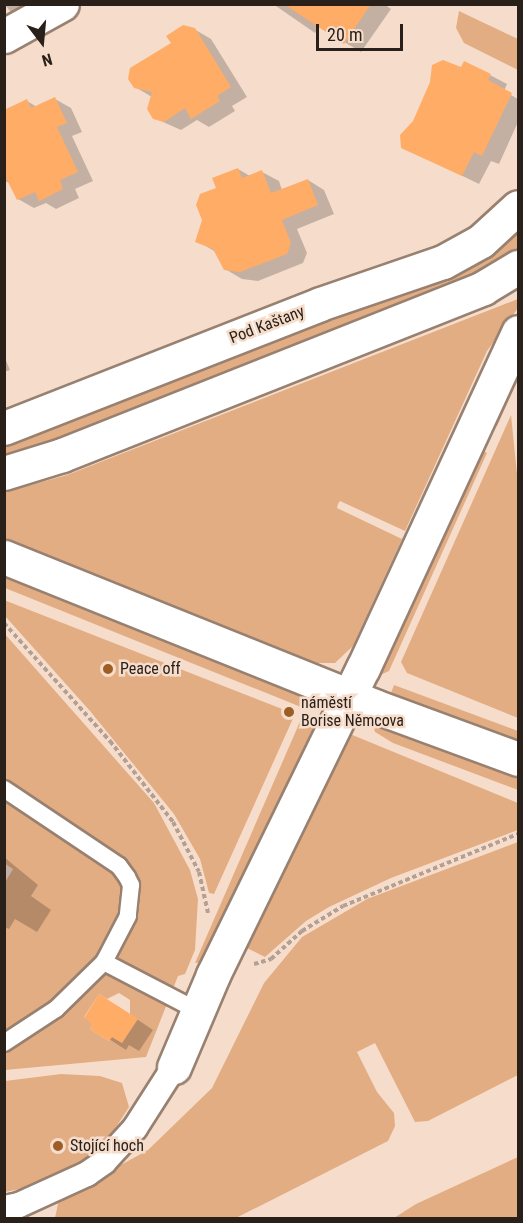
<!DOCTYPE html>
<meta charset="utf-8">
<style>
body{margin:0}
#map{position:relative;width:523px;height:1223px;overflow:hidden;background:#f6ddcb;font-family:"Roboto Condensed",sans-serif}
div>[style]{position:absolute}
.green>*{inset:0;background:#e3ad83}
.shadow>*{inset:0;background:#0003}
.building>*{inset:0;background:#ffac67}
.path>*{height:4px;margin-top:-2px;transform-origin:0;background:repeating-linear-gradient(90deg,#b4a092 0 4.5px,transparent 0 7.5px)}
.roads{filter:drop-shadow(2px 0 #988170) drop-shadow(-2px 0 #988170) drop-shadow(0 2px #988170) drop-shadow(0 -2px #988170)}
.service>*{height:16px;margin:-8px;padding:0 8px;transform-origin:8px;border-radius:8px;background:#fff}
.pedestrian>*{height:24px;margin:-12px;padding:0 12px;transform-origin:12px;border-radius:12px;background:#fff}
.minor>*{height:33px;margin:-16.5px;padding:0 16.5px;transform-origin:16.5px;border-radius:16.5px;background:#fff}
.tertiary>*{height:33px;margin:-16.5px;padding:0 16.5px;transform-origin:16.5px;border-radius:16.5px;background:#fff}
.secondary>*{height:33px;margin:-16.5px;padding:0 16.5px;transform-origin:16.5px;border-radius:16.5px;background:#fff}
.dots>*{width:16px;height:16px;translate:-50% -50%;box-sizing:border-box;border:3px solid #f6ddcb;border-radius:50%}
span{translate:-50% -50%;white-space:nowrap;text-align:center;line-height:1.15;-webkit-text-stroke:5px #f6ddcb;paint-order:stroke}
.street-label{font-size:16px;color:#29201a}
.poi-label{font-size:16px;color:#29201a}
.left{translate:0 -50%;text-align:left}
.frame{position:absolute;inset:0;border:6px solid #29201a;pointer-events:none}
.north{position:absolute;left:12px;top:12px;width:60px;height:60px;-webkit-text-stroke:4px #f6ddcb;paint-order:stroke;rotate:164deg;font-size:16px;font-weight:700;line-height:24px;text-align:center;color:#29201a}
.north::after{content:'';display:block;margin:auto;width:21px;height:27px;background:#29201a;clip-path:polygon(50% 0,100% 100%,50% 72%,0 100%)}
.scale{position:absolute;left:316px;top:24px;width:87px;height:27px;box-sizing:border-box;border:3px solid #29201a;border-top:0;padding-left:8px;font-size:18px;line-height:21px;white-space:nowrap;color:#29201a;-webkit-text-stroke:4px #f6ddcb;paint-order:stroke}
</style>
<div id="map">
<div class="green">
<div style="clip-path:polygon(459px 11px,518px 39px,518px 70px,464px 43px,456px 28px)"></div>
<div style="clip-path:polygon(518px 217px,518px 253px,493px 274px,5px 463px,5px 445px,435px 276px)"></div>
<div style="clip-path:polygon(518px 299px,518px 308px,487px 351px,405px 531px,340px 501px,338px 504px,337px 508px,402px 539px,353px 646px,335px 663px,312px 663px,5px 540px,5px 492px,67px 475px)"></div>
<div style="clip-path:polygon(518px 349px,518px 379px,497px 426px,486px 421px)"></div>
<div style="clip-path:polygon(511px 415px,518px 484px,518px 718px,407px 673px,401px 662px)"></div>
<div style="clip-path:polygon(475px 445px,487px 453px,389px 671px,378px 676px,377px 668px)"></div>
<div style="clip-path:polygon(4px 574px,302px 694px,313px 707px,301px 707px,5px 588px)"></div>
<div style="clip-path:polygon(4px 600px,295px 714px,214px 894px,209px 893px,200px 859px,174px 814px,90px 711px,5px 616px)"></div>
<div style="clip-path:polygon(evenodd,4px 633px,154px 803px,190px 870px,198px 899px,195px 950px,185px 974px,178px 976px,146px 1057px,5px 1070px,4px 884px,13px 869px,4px 863px,4px 633px,119px 993px,130px 1000px,130px 1014px,137px 1019px,122px 1043px,112px 1037px,109px 1041px,90px 1029px,93px 1024px,84px 1017px,99px 994px,107px 999px,119px 993px)"></div>
<div style="clip-path:polygon(394px 685px,518px 731px,518px 743px,466px 726px,391px 693px)"></div>
<div style="clip-path:polygon(302px 717px,314px 721px,312px 731px,206px 962px,195px 963px)"></div>
<div style="clip-path:polygon(372px 720px,518px 778px,518px 790px,393px 743px,375px 732px)"></div>
<div style="clip-path:polygon(350px 734px,518px 803px,518px 830px,391px 878px,329px 907px,306px 921px,265px 957px,247px 948px)"></div>
<div style="clip-path:polygon(518px 842px,518px 1075px,428px 1121px,415px 1122px,375px 1043px,357px 1052px,377px 1092px,394px 1113px,395px 1126px,388px 1141px,236px 1218px,55px 1218px,59px 1199px,148px 1150px,212px 1088px,264px 983px,302px 937px,367px 899px)"></div>
<div style="clip-path:polygon(61px 1074px,100px 1076px,122px 1083px,129px 1107px,104px 1146px,80px 1164px,39px 1185px,5px 1192px,5px 1081px)"></div>
<div style="clip-path:polygon(518px 1157px,518px 1218px,394px 1218px,416px 1204px)"></div>
</div>
<div class="shadow">
<div style="clip-path:polygon(4px 4px,28px 4px,11px 12px)"></div>
<div style="clip-path:polygon(273px 4px,384px 4px,391px 9px,361px 52px,319px 27px,315px 33px)"></div>
<div style="clip-path:polygon(194px 29px,211px 39px,247px 97px,232px 106px,235px 111px,209px 127px,197px 120px,181px 130px,154px 118px,152px 97px,135px 87px)"></div>
<div style="clip-path:polygon(462px 69px,490px 75px,507px 84px,504px 91px,518px 99px,518px 122px,499px 164px,491px 161px,479px 184px,403px 147px)"></div>
<div style="clip-path:polygon(55px 99px,71px 108px,82px 132px,72px 136px,93px 181px,75px 189px,79px 198px,56px 209px,46px 203px,34px 208px,18px 199px,10px 183px,4px 181px,4px 111px,27px 101px,37px 107px)"></div>
<div style="clip-path:polygon(238px 169px,250px 176px,262px 172px,279px 181px,282px 190px,308px 180px,324px 190px,334px 214px,297px 229px,307px 253px,303px 263px,258px 281px,242px 279px,225px 269px,216px 252px,197px 241px,217px 189px)"></div>
<div style="clip-path:polygon(4px 356px,10px 370px,4px 372px)"></div>
<div style="clip-path:polygon(4px 857px,38px 885px,31px 896px,51px 910px,37px 932px,15px 919px,9px 929px,4px 927px)"></div>
<div style="clip-path:polygon(116px 1005px,153px 1030px,139px 1051px,129px 1045px,126px 1050px,92px 1028px)"></div>
</div>
<div class="building">
<div style="clip-path:polygon(284px 4px,371px 4px,344px 44px)"></div>
<div style="clip-path:polygon(183px 25px,195px 28px,231px 87px,217px 96px,220px 101px,191px 119px,185px 108px,164px 122px,153px 119px,147px 109px,152px 92px,134px 88px,128px 79px,130px 68px,171px 43px,166px 36px)"></div>
<div style="clip-path:polygon(443px 60px,461px 67px,464px 61px,491px 74px,488px 80px,512px 93px,482px 156px,474px 152px,462px 176px,401px 148px,400px 135px,413px 121px,430px 82px,432px 65px)"></div>
<div style="clip-path:polygon(55px 97px,67px 123px,57px 127px,78px 172px,60px 180px,63px 189px,39px 201px,35px 192px,17px 200px,4px 174px,4px 110px,27px 99px,31px 108px)"></div>
<div style="clip-path:polygon(238px 168px,242px 178px,262px 170px,271px 193px,308px 179px,318px 205px,282px 220px,291px 243px,287px 254px,240px 272px,224px 270px,213px 249px,195px 242px,202px 220px,196px 205px,200px 194px,216px 188px,212px 178px)"></div>
<div style="clip-path:polygon(99px 994px,138px 1019px,122px 1043px,112px 1037px,109px 1041px,90px 1029px,93px 1024px,84px 1018px)"></div>
</div>
<div class="path">
<div style="left:4px;top:623px;width:159px;rotate:48.1deg"></div>
<div style="left:110px;top:741px;width:103px;rotate:52.1deg"></div>
<div style="left:173px;top:822px;width:56px;rotate:62.5deg"></div>
<div style="left:199px;top:872px;width:42px;rotate:77.6deg"></div>
<div style="left:254px;top:964px;width:18px;rotate:-16deg"></div>
<div style="left:271px;top:959px;width:42px;rotate:-42.1deg"></div>
<div style="left:302px;top:931px;width:48px;rotate:-31.4deg"></div>
<div style="left:343px;top:906px;width:189px;rotate:-22.4deg"></div>
</div>
<div class="roads">
<div class="service">
<div style="left:4px;top:789px;width:138px;rotate:33.8deg"></div>
<div style="left:119px;top:866px;width:14px;rotate:54deg"></div>
<div style="left:127px;top:877px;width:9px;rotate:63deg"></div>
<div style="left:131px;top:885px;width:31px;rotate:96deg"></div>
<div style="left:128px;top:916px;width:52px;rotate:117.6deg"></div>
<div style="left:4px;top:1043px;width:62px;rotate:-33.2deg"></div>
<div style="left:56px;top:1009px;width:67px;rotate:-44.4deg"></div>
<div style="left:104px;top:962px;width:106px;rotate:27.5deg"></div>
</div>
<div class="pedestrian">
<div style="left:4px;top:1208px;width:15px;rotate:-11deg"></div>
<div style="left:19px;top:1205px;width:75px;rotate:-24.5deg"></div>
<div style="left:87px;top:1174px;width:21px;rotate:-35deg"></div>
<div style="left:104px;top:1162px;width:46px;rotate:-47.6deg"></div>
<div style="left:135px;top:1128px;width:72px;rotate:-57.4deg"></div>
</div>
<div class="minor">
<div style="left:4px;top:36px;width:66px;rotate:-28.9deg"></div>
<div style="left:174px;top:1067px;width:100px;rotate:-67deg"></div>
<div style="left:213px;top:975px;width:342px;rotate:-64deg"></div>
<div style="left:363px;top:668px;width:370px;rotate:-65.2deg"></div>
</div>
<div class="tertiary">
<div style="left:4px;top:557px;width:399px;rotate:21.9deg"></div>
<div style="left:374px;top:706px;width:153px;rotate:20.2deg"></div>
</div>
<div class="secondary">
<div style="left:4px;top:428px;width:339px;rotate:-21.4deg"></div>
<div style="left:320px;top:304px;width:130px;rotate:-18.9deg"></div>
<div style="left:443px;top:262px;width:43px;rotate:-28.9deg"></div>
<div style="left:481px;top:241px;width:50px;rotate:-42.6deg"></div>
<div style="left:4px;top:473px;width:61px;rotate:-17.2deg"></div>
<div style="left:62px;top:455px;width:453px;rotate:-21.6deg"></div>
<div style="left:483px;top:288px;width:41px;rotate:-31deg"></div>
</div>
</div>
<div class="dots">
<div style="left:108px;top:669px;background:#9d5e25"></div>
<div style="left:289px;top:712px;background:#9d5e25"></div>
<div style="left:58px;top:1146px;background:#9d5e25"></div>
</div>
<div class="street-label">
<span style="left:267px;top:325px;rotate:-21deg">Pod Kaštany</span>
</div>
<div class="poi-label">
<span class="left" style="left:120px;top:669px">Peace off</span>
<span class="left" style="left:301px;top:712px">náměstí<br>Borise Němcova</span>
<span class="left" style="left:70px;top:1146px">Stojící hoch</span>
</div>
<div class="frame"></div>
<div class="north">N</div>
<div class="scale">20 m</div>
</div>
